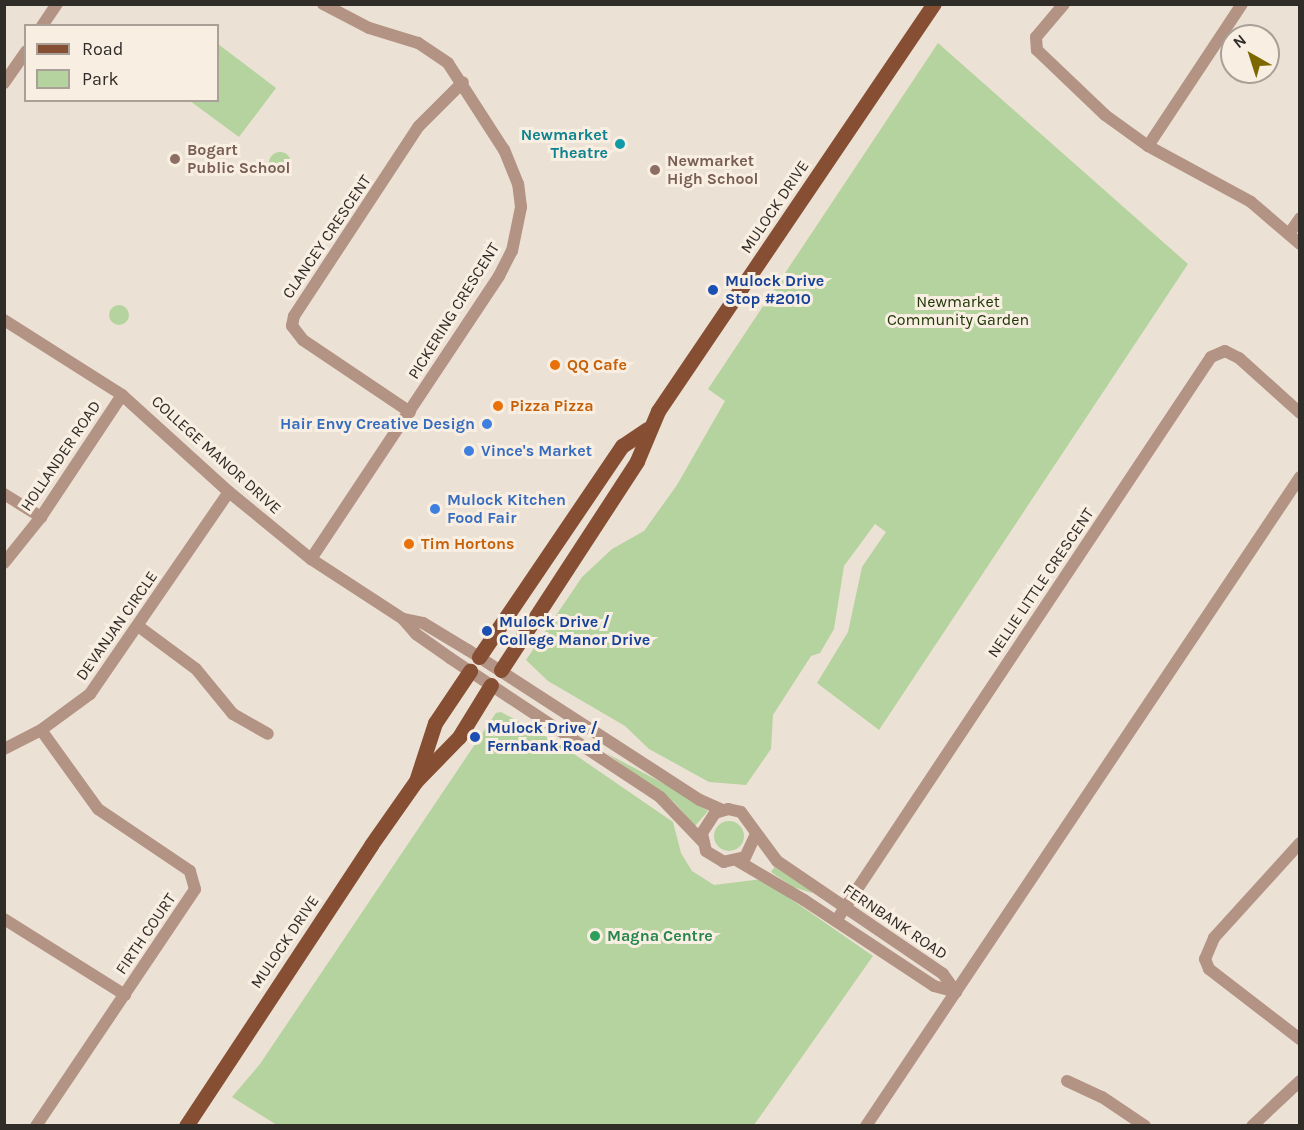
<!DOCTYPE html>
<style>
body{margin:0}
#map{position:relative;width:1304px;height:1130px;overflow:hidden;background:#ece1d5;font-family:Karla,sans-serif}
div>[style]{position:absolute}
.green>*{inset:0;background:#b5d39e}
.round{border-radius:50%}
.street>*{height:12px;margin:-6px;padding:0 6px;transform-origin:6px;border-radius:6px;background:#b39384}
.primary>*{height:15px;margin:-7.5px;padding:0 7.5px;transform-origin:7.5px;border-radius:7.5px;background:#864f34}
.dots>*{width:16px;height:16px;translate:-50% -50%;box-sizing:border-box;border:3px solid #f9eee2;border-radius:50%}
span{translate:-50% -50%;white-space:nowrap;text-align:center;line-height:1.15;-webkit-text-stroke:6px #f9eee2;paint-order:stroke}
.culture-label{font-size:16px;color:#0d838f;font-weight:700}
.right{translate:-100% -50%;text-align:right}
.education-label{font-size:16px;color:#785e54;font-weight:700}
.left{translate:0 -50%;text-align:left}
.street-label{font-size:16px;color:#302c28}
.transit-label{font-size:16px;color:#164399;font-weight:700}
.park-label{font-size:16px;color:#203707}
.food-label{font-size:16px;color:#c56008;font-weight:700}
.shop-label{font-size:16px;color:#366cbe;font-weight:700}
.leisure-label{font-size:16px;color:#27864d;font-weight:700}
.frame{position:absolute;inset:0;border:6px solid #302c28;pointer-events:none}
.legend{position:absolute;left:24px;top:24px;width:195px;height:78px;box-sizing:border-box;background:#f9eee2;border:2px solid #a9a098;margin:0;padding:8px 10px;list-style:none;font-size:18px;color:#302c28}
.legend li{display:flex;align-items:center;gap:12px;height:30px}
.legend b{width:30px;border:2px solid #a9a098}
.north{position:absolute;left:1220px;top:24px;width:60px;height:60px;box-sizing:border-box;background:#f9eee2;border:2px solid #a9a098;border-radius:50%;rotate:321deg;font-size:16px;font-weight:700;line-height:24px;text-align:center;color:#302c28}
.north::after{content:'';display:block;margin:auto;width:21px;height:27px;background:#7d6800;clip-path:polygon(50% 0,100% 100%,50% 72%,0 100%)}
</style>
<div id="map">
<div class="green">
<div style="clip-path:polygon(938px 43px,1188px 264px,879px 730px,817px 683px,848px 632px,862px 567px,886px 532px,875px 524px,844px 566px,834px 629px,820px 653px,811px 656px,773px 715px,771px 749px,746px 785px,709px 782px,649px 749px,625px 726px,548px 681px,526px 660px,582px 577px,612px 549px,644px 531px,677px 485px,725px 401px,708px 389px)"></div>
<div style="clip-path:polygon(218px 44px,276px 88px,239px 137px,190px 101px,218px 100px)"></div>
<div class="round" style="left:269px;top:152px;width:22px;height:22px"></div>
<div class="round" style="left:109px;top:305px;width:20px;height:20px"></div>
<div style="clip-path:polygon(501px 712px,558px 743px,673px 822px,681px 853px,692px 871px,714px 885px,762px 879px,873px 956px,754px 1125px,277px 1125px,232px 1097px,260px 1064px,496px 713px)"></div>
<div style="clip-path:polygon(606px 753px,674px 789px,708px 811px,695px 826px,674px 802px)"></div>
<div class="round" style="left:714px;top:821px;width:30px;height:30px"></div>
<div style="clip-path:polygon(775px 866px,812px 892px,812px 893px,793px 887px,771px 872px)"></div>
</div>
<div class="street">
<div style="left:1064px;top:4px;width:43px;rotate:130.3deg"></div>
<div style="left:1036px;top:37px;width:13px;rotate:86deg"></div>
<div style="left:1037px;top:50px;width:94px;rotate:43.7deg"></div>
<div style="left:1105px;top:115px;width:53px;rotate:35.8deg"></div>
<div style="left:1148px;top:146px;width:117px;rotate:28.5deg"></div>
<div style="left:1251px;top:202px;width:65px;rotate:40.6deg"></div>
<div style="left:42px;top:26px;width:27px;rotate:-56deg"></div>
<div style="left:4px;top:83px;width:39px;rotate:-55deg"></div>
<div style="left:1148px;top:146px;width:170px;rotate:-56.5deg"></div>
<div style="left:1289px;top:234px;width:19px;rotate:-55deg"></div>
<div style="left:4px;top:320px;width:140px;rotate:32.4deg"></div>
<div style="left:122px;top:395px;width:144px;rotate:42.2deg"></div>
<div style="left:229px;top:492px;width:106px;rotate:39.3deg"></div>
<div style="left:311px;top:559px;width:110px;rotate:33.1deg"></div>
<div style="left:403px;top:619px;width:20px;rotate:49deg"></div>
<div style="left:416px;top:634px;width:42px;rotate:35.2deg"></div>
<div style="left:450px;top:658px;width:252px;rotate:33.5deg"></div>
<div style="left:660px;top:797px;width:61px;rotate:46.3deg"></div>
<div style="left:410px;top:412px;width:129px;rotate:-146.1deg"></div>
<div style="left:303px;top:340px;width:18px;rotate:-128deg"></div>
<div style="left:292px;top:326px;width:10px;rotate:-79deg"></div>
<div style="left:294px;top:316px;width:227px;rotate:-56.7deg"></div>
<div style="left:419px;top:126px;width:62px;rotate:-45deg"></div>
<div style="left:4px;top:494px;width:44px;rotate:31.9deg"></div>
<div style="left:311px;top:559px;width:340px;rotate:-56.4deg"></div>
<div style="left:499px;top:276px;width:28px;rotate:-63deg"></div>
<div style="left:512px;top:251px;width:45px;rotate:-78.4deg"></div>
<div style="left:521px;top:207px;width:23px;rotate:-97deg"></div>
<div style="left:518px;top:184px;width:37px;rotate:-112deg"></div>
<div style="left:504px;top:150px;width:103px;rotate:-122.8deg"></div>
<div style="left:448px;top:63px;width:36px;rotate:-146deg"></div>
<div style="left:418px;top:43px;width:51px;rotate:-163deg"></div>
<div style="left:369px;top:28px;width:52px;rotate:-152.4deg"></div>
<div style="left:4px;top:563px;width:59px;rotate:-51.2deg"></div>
<div style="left:41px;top:517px;width:146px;rotate:-56.4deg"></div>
<div style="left:403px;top:619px;width:20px;rotate:11deg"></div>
<div style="left:423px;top:623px;width:52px;rotate:31deg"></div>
<div style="left:468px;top:650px;width:276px;rotate:32.9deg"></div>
<div style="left:700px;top:800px;width:24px;rotate:24deg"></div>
<div style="left:138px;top:626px;width:72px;rotate:36.6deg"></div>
<div style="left:196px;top:669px;width:58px;rotate:50.6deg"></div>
<div style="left:233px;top:714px;width:40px;rotate:29.7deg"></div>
<div style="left:4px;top:749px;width:42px;rotate:-27.2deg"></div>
<div style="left:41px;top:730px;width:61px;rotate:-36.3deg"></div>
<div style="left:90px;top:694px;width:245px;rotate:-55.5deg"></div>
<div style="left:755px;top:836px;width:23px;rotate:115deg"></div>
<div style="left:745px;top:857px;width:22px;rotate:167deg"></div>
<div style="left:724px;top:862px;width:21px;rotate:-149deg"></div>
<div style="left:706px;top:851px;width:18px;rotate:-103deg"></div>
<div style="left:702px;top:833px;width:24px;rotate:-57deg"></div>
<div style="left:715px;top:813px;width:14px;rotate:-17deg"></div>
<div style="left:728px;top:809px;width:13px;rotate:13deg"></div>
<div style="left:741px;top:812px;width:61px;rotate:53.7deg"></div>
<div style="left:777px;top:861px;width:201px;rotate:34.2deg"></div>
<div style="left:943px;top:974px;width:22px;rotate:54deg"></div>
<div style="left:1300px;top:843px;width:128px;rotate:132.2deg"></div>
<div style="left:1214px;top:938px;width:23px;rotate:113deg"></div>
<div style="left:1205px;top:959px;width:11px;rotate:68deg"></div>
<div style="left:1209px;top:969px;width:115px;rotate:37.6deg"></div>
<div style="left:738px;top:861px;width:77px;rotate:30.6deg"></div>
<div style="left:804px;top:900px;width:156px;rotate:33.5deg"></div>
<div style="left:934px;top:986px;width:23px;rotate:15deg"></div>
<div style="left:4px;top:919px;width:143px;rotate:32.1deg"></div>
<div style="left:836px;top:921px;width:677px;rotate:-56.38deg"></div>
<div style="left:1211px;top:357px;width:15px;rotate:-23deg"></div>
<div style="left:1225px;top:351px;width:16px;rotate:27deg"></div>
<div style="left:1239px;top:358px;width:82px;rotate:42deg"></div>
<div style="left:1067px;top:1081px;width:38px;rotate:25deg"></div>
<div style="left:1102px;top:1097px;width:52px;rotate:34deg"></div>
<div style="left:36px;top:1126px;width:285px;rotate:-56.1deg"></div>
<div style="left:195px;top:889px;width:19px;rotate:-106deg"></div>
<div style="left:190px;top:871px;width:111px;rotate:-146deg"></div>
<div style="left:98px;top:809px;width:97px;rotate:-125.8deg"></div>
<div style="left:866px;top:1126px;width:781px;rotate:-56.23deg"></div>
<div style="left:1252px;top:1126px;width:66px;rotate:-43.2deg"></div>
</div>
<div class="primary">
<div style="left:479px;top:657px;width:255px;rotate:-55.9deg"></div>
<div style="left:622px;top:446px;width:30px;rotate:-34deg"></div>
<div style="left:501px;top:670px;width:249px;rotate:-56.9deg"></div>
<div style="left:637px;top:461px;width:54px;rotate:-67.2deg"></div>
<div style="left:658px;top:411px;width:492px;rotate:-55.9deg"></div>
<div style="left:417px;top:778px;width:58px;rotate:-71.9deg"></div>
<div style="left:435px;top:723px;width:63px;rotate:-56.1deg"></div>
<div style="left:186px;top:1126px;width:336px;rotate:-56.6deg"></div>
<div style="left:371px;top:845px;width:78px;rotate:-54.9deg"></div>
<div style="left:416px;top:781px;width:62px;rotate:-45.7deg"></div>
<div style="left:459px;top:737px;width:61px;rotate:-58.4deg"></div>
</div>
<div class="dots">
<div style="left:620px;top:144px;background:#0f9aa8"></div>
<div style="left:175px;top:159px;background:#8d6e63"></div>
<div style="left:655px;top:170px;background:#8d6e63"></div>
<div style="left:713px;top:290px;background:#1a4fb4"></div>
<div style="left:555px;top:365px;background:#e8710a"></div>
<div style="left:498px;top:406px;background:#e8710a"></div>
<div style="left:487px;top:424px;background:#3f7fe0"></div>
<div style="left:469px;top:451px;background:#3f7fe0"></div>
<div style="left:435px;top:509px;background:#3f7fe0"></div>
<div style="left:409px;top:544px;background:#e8710a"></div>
<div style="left:487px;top:631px;background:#1a4fb4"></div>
<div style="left:475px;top:737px;background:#1a4fb4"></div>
<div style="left:595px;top:936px;background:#2e9e5b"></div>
</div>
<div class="culture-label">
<span class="right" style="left:608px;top:144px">Newmarket<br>Theatre</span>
</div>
<div class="education-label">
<span class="left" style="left:187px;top:159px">Bogart<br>Public School</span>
<span class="left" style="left:667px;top:170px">Newmarket<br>High School</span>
</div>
<div class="street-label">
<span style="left:775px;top:207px;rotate:-56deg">MULOCK DRIVE</span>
<span style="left:327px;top:237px;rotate:-56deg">CLANCEY CRESCENT</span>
<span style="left:454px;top:311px;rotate:-58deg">PICKERING CRESCENT</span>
<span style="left:216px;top:455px;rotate:42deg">COLLEGE MANOR DRIVE</span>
<span style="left:61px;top:456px;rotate:-56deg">HOLLANDER ROAD</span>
<span style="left:1041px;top:583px;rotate:-56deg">NELLIE LITTLE CRESCENT</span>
<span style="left:117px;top:626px;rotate:-55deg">DEVANJAN CIRCLE</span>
<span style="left:895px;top:922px;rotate:34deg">FERNBANK ROAD</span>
<span style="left:146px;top:934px;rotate:-56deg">FIRTH COURT</span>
<span style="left:285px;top:942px;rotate:-56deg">MULOCK DRIVE</span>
</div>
<div class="transit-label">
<span class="left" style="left:725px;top:290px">Mulock Drive<br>Stop #2010</span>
<span class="left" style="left:499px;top:631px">Mulock Drive /<br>College Manor Drive</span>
<span class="left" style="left:487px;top:737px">Mulock Drive /<br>Fernbank Road</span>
</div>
<div class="park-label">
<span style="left:958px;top:311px">Newmarket<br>Community Garden</span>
</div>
<div class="food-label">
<span class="left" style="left:567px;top:365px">QQ Cafe</span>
<span class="left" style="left:510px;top:406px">Pizza Pizza</span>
<span class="left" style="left:421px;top:544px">Tim Hortons</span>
</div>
<div class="shop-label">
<span class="right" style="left:475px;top:424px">Hair Envy Creative Design</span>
<span class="left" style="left:481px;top:451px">Vince's Market</span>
<span class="left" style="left:447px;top:509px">Mulock Kitchen<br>Food Fair</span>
</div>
<div class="leisure-label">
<span class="left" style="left:607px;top:936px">Magna Centre</span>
</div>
<div class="frame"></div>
<ul class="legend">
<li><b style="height:8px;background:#864f34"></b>Road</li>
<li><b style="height:16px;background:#b5d39e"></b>Park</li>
</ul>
<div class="north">N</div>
</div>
